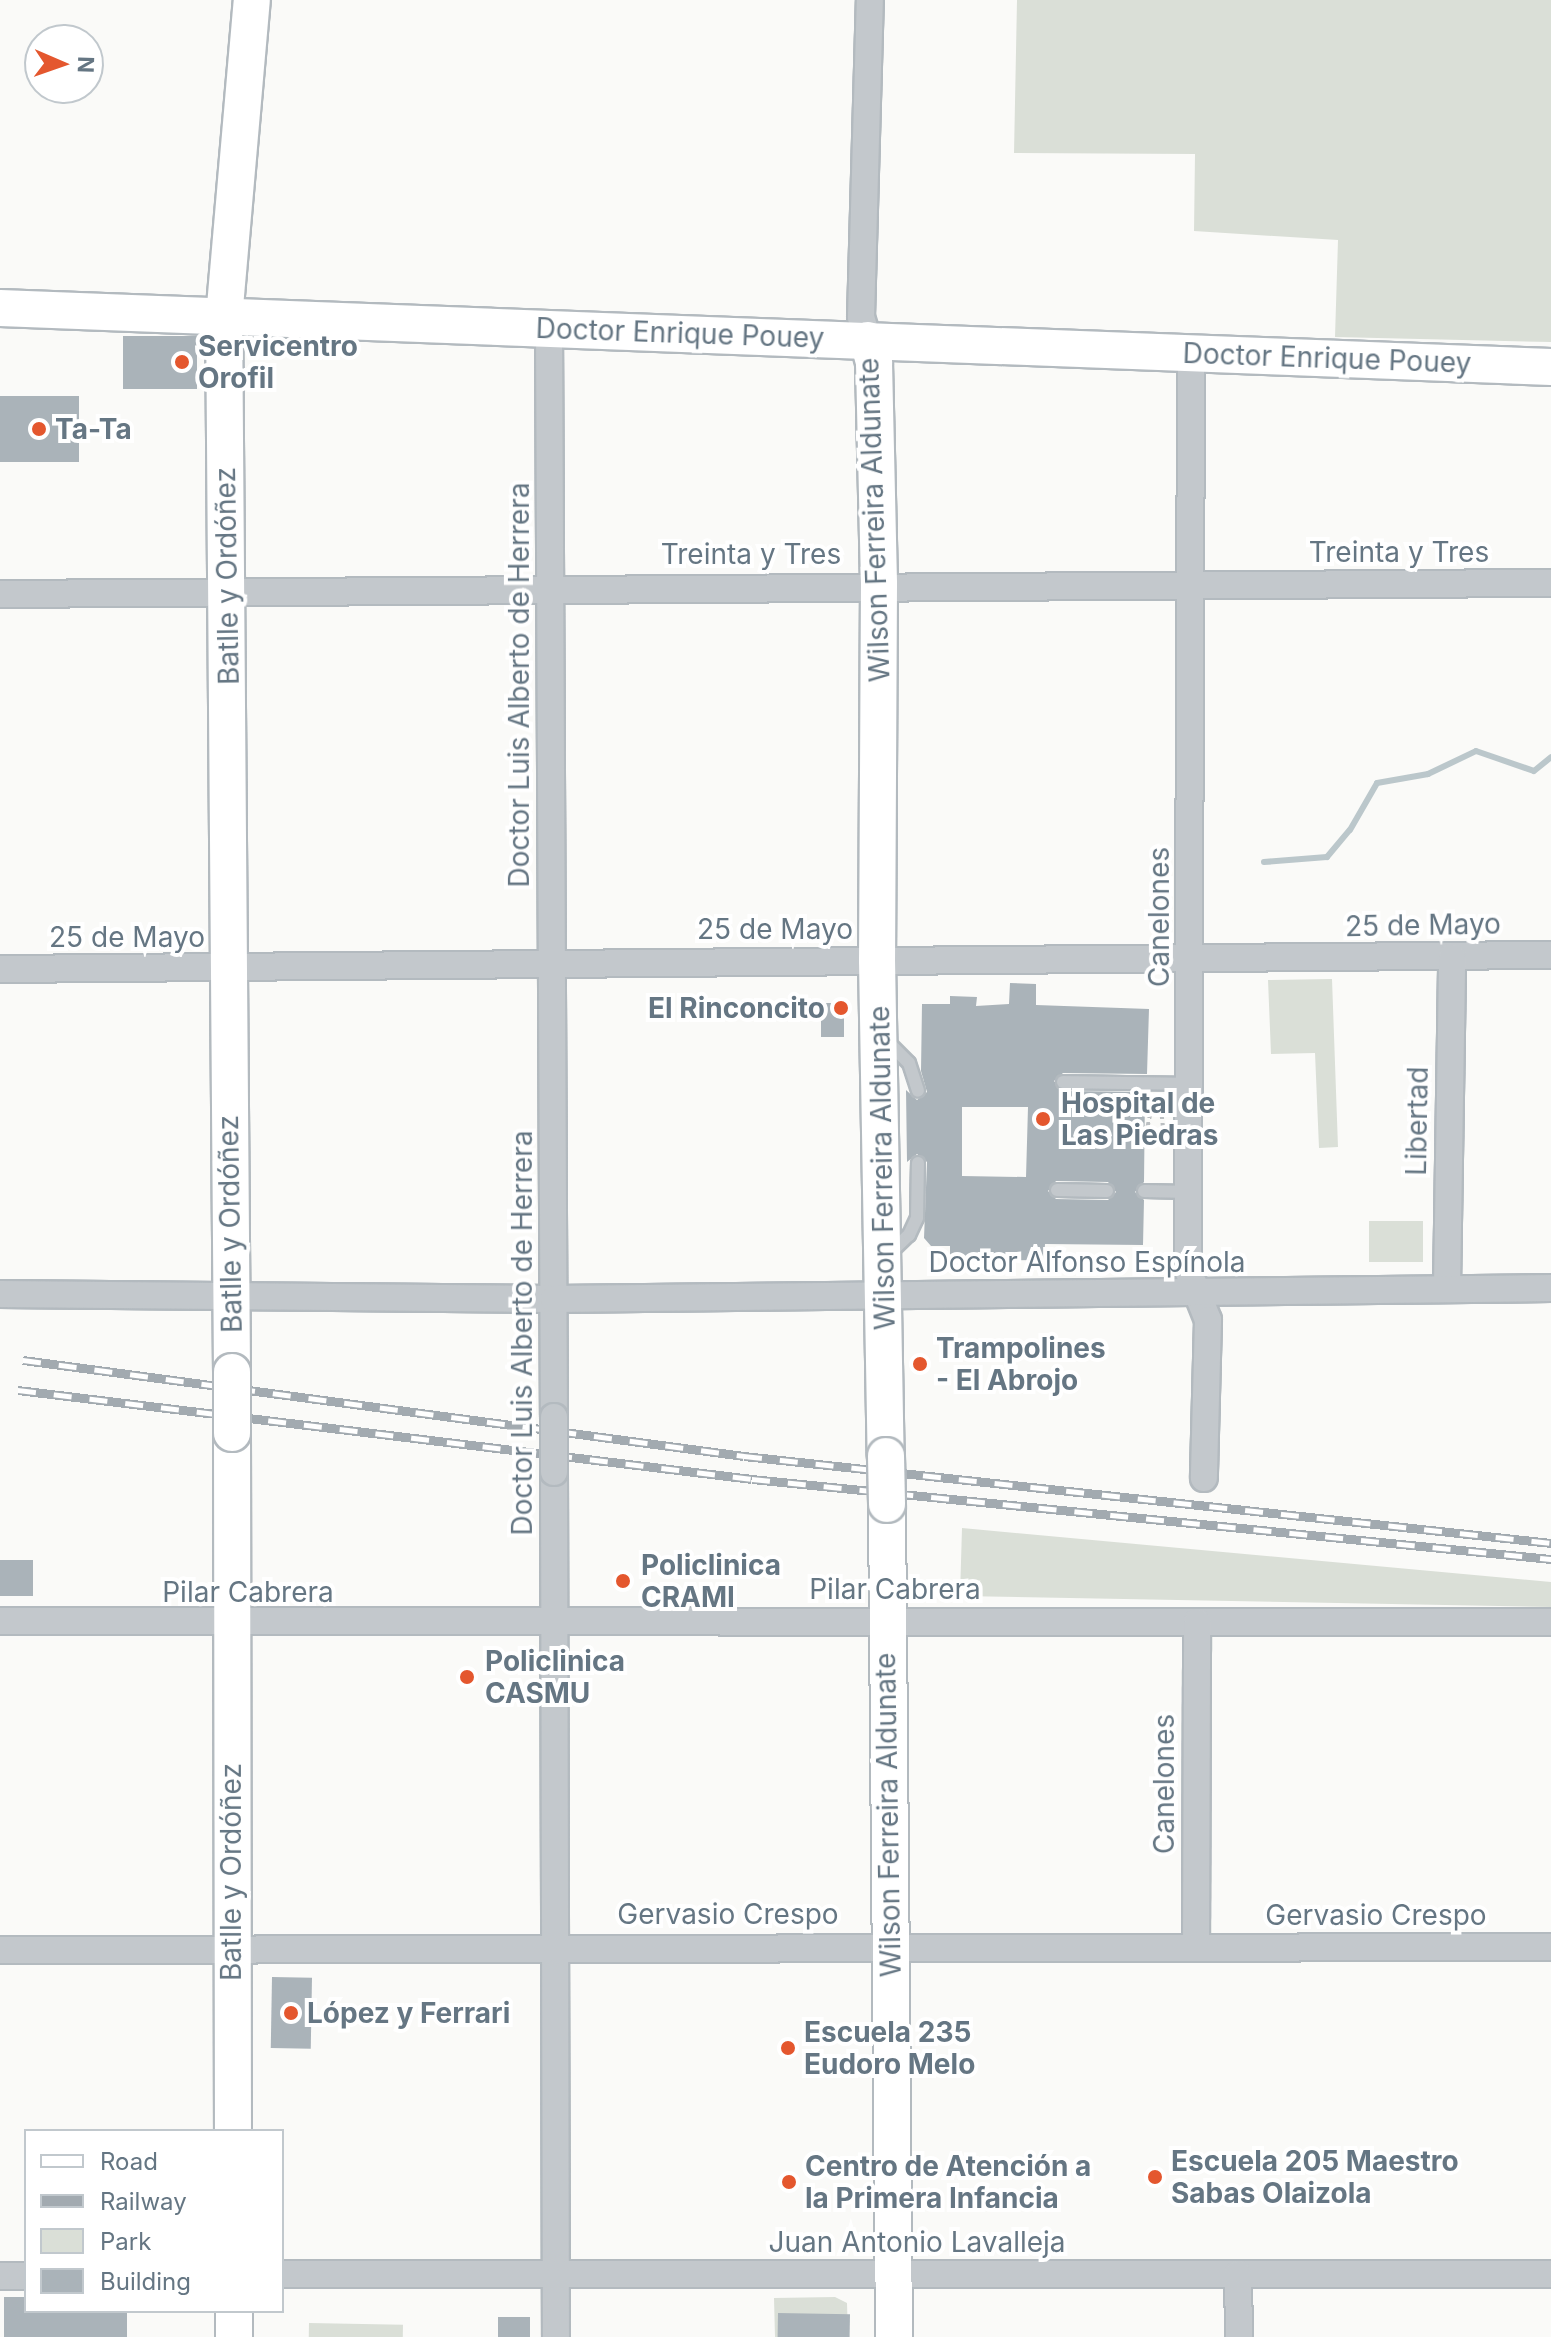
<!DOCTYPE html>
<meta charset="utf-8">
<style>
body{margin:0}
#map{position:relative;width:1551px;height:2337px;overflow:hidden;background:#fafaf8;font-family:Inter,sans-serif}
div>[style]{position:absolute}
.green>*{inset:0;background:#dadfd7;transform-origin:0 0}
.stream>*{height:6px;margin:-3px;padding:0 3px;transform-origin:3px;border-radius:3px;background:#bbc7cb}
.building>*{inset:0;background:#aab3b9;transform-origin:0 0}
.path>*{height:4px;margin-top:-2px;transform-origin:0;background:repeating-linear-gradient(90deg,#bbbfc2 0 4px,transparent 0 8px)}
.roads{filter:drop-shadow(2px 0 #b3babf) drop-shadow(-2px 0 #b3babf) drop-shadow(0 2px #b3babf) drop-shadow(0 -2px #b3babf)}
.lane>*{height:12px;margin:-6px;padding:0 6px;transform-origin:6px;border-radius:6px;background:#c3c8cc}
.street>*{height:26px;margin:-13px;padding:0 13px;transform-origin:13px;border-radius:13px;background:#c3c8cc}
.secondary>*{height:36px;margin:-18px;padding:0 18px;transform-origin:18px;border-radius:18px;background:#fff}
.rail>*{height:9px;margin-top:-4.5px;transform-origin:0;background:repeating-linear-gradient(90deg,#fff 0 18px,#a2aab0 0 36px);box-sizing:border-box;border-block:2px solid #a2aab0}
.bridges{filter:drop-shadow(2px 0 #b3babf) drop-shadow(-2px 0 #b3babf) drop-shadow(0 2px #b3babf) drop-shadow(0 -2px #b3babf)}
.street-bridge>*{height:26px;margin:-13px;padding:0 13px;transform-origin:13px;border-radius:13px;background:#c3c8cc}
.secondary-bridge>*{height:36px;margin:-18px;padding:0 18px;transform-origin:18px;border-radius:18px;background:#fff}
.dots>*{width:22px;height:22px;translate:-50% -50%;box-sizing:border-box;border:4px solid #fff;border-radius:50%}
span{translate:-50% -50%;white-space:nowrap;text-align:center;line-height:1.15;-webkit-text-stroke:8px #fff;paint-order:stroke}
.street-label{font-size:28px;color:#657683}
.poi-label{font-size:28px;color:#657683;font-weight:700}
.left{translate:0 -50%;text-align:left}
.right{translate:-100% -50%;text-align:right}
.legend{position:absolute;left:24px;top:2129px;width:260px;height:184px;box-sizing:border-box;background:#fff;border:2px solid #c1c8cd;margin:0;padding:10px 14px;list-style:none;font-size:24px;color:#657683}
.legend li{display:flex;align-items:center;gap:16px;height:40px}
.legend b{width:40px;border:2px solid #c1c8cd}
.north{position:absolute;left:24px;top:24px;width:80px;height:80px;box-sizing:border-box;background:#fff;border:2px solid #c1c8cd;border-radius:50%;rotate:92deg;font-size:22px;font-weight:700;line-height:32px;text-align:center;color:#657683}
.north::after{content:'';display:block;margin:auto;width:28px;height:36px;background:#e4572e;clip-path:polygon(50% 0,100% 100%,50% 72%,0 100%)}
</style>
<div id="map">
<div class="green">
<div style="clip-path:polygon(1017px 0,1551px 0,1551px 342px,1335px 337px,1338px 240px,1194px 231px,1195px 154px,1014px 153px)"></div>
<div style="clip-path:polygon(1332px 979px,1338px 1147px,1319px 1148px,1315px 1053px,1271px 1054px,1268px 980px)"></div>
<div style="left:1423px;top:1221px;width:41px;height:54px;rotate:90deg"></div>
<div style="clip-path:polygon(962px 1528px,1551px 1582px,1551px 1607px,960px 1596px)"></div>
<div style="clip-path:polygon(835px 2297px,847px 2303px,848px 2337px,775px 2337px,774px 2298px)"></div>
<div style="left:309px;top:2323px;width:94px;height:14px;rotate:1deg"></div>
</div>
<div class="stream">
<div style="left:1264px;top:862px;width:63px;rotate:-4.5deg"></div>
<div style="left:1327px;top:857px;width:35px;rotate:-50deg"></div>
<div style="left:1350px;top:830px;width:54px;rotate:-60.1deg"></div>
<div style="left:1377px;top:783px;width:52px;rotate:-10deg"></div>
<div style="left:1428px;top:774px;width:53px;rotate:-25.6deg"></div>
<div style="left:1476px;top:751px;width:61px;rotate:19deg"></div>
<div style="left:1534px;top:771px;width:22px;rotate:-39deg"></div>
</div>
<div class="building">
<div style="left:123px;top:336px;width:74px;height:53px"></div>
<div style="left:0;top:396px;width:79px;height:66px"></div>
<div style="clip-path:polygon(evenodd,1010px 983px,1036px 984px,1036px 1005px,1149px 1009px,1147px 1074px,1063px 1073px,1054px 1081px,1063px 1091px,1145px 1092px,1144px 1182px,1135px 1192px,1144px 1200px,1143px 1245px,1045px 1244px,1044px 1260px,950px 1261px,950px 1246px,931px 1246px,924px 1238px,927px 1162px,917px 1154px,907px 1162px,906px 1090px,917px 1100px,927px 1092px,921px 1071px,922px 1004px,950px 1004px,950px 996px,977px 997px,976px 1006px,1009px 1004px,1010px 983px,962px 1107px,1028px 1107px,1026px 1177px,962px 1176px,962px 1107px,1010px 983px,1056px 1181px,1108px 1182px,1116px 1192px,1108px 1200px,1056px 1199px,1048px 1191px,1056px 1181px)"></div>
<div style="left:821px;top:1003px;width:23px;height:34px"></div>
<div style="left:0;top:1560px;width:33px;height:36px"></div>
<div style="left:272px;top:1977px;width:40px;height:71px;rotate:1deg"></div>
<div style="clip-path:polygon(4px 2297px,26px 2297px,26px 2311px,127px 2311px,127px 2337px,4px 2337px)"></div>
<div style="left:778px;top:2313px;width:72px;height:24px;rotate:1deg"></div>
<div style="left:498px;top:2317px;width:32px;height:20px"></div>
</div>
<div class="path">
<div style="left:1160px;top:1099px;width:31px;rotate:84deg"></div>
<div style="left:1146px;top:1134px;width:35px;rotate:-78deg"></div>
</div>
<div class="roads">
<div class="lane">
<div style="left:887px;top:1041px;width:31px;rotate:45deg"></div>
<div style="left:909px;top:1063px;width:29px;rotate:72deg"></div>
<div style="left:1063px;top:1082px;width:127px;rotate:0.9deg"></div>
<div style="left:1057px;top:1190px;width:50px;rotate:1.1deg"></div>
<div style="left:1144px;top:1191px;width:45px;rotate:1.3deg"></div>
<div style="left:889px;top:1254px;width:28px;rotate:-44deg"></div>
<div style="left:909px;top:1235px;width:19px;rotate:-65deg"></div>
<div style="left:917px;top:1218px;width:55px;rotate:-89deg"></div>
</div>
<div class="street">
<div style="left:549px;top:328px;width:1089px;rotate:89.74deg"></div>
<div style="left:868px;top:340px;width:24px;rotate:-107deg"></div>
<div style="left:861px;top:317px;width:317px;rotate:-88.4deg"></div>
<div style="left:1191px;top:353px;width:917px;rotate:90.19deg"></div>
<div style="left:1188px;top:1270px;width:54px;rotate:68.2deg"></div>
<div style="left:1208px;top:1320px;width:158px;rotate:91.5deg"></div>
<div style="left:0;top:594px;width:1551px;rotate:-0.41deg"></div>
<div style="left:0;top:969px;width:1551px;rotate:-0.52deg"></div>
<div style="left:1447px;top:1287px;width:330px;rotate:-89.1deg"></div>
<div style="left:0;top:1294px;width:554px;rotate:0.52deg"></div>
<div style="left:554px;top:1299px;width:997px;rotate:-0.63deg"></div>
<div style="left:554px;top:1472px;width:865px;rotate:89.87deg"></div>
<div style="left:0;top:1621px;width:1551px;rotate:0.04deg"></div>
<div style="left:1196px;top:1947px;width:325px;rotate:-89.8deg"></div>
<div style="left:0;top:1950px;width:1551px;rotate:-0.11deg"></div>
<div style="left:282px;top:2274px;width:1269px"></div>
<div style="left:1238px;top:2274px;width:63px;rotate:89.1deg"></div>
<div style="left:0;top:2276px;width:26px"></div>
</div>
<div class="secondary">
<div style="left:0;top:308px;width:1552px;rotate:2.18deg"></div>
<div style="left:868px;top:340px;width:24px;rotate:75deg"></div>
<div style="left:874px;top:363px;width:221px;rotate:88.7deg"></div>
<div style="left:879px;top:584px;width:376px;rotate:90.3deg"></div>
<div style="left:877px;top:960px;width:496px;rotate:89deg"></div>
<div style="left:232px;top:1372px;width:1054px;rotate:-90.43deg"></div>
<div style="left:224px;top:318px;width:319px;rotate:-85deg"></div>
<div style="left:232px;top:1433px;width:698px;rotate:89.92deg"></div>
<div style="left:887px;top:1504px;width:833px;rotate:89.52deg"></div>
<div style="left:234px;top:2311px;width:26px;rotate:90deg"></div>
</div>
</div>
<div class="rail">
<div style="left:23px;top:1360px;width:727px;rotate:7.58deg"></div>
<div style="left:744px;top:1456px;width:812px;rotate:6.15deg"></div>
<div style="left:18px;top:1390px;width:739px;rotate:6.91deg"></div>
<div style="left:752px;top:1479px;width:803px;rotate:5.72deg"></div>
</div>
<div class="bridges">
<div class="street-bridge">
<div style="left:554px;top:1417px;width:55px;rotate:90deg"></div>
</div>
<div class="secondary-bridge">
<div style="left:232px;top:1433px;width:61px;rotate:-90deg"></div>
<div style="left:886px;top:1456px;width:48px;rotate:88.8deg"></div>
</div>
</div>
<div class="dots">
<div style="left:182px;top:362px;background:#e4572e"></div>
<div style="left:39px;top:429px;background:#e4572e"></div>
<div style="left:841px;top:1008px;background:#e4572e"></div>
<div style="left:1043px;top:1119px;background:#e4572e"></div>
<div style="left:920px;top:1364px;background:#e4572e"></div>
<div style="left:623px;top:1581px;background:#e4572e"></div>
<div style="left:467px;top:1677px;background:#e4572e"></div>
<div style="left:291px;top:2013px;background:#e4572e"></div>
<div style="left:788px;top:2048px;background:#e4572e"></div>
<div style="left:1155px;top:2177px;background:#e4572e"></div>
<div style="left:789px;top:2182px;background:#e4572e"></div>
</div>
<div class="street-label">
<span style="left:680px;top:333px;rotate:2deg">Doctor Enrique Pouey</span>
<span style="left:1327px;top:358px;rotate:2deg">Doctor Enrique Pouey</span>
<span style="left:874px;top:520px;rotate:-92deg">Wilson Ferreira Aldunate</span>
<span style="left:1399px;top:552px">Treinta y Tres</span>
<span style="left:751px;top:554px">Treinta y Tres</span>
<span style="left:227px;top:576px;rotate:-91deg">Batlle y Ordóñez</span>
<span style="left:519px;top:685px;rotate:-90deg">Doctor Luis Alberto de Herrera</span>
<span style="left:1159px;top:917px;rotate:-90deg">Canelones</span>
<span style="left:1423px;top:925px;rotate:-1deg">25 de Mayo</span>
<span style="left:775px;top:929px">25 de Mayo</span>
<span style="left:127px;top:937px">25 de Mayo</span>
<span style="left:1417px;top:1121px;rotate:-89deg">Libertad</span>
<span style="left:882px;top:1168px;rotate:-91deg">Wilson Ferreira Aldunate</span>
<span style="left:230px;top:1224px;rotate:-91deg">Batlle y Ordóñez</span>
<span style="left:1087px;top:1262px">Doctor Alfonso Espínola</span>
<span style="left:522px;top:1333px;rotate:-90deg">Doctor Luis Alberto de Herrera</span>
<span style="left:895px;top:1589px">Pilar Cabrera</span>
<span style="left:248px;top:1592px">Pilar Cabrera</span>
<span style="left:1164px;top:1784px;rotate:-90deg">Canelones</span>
<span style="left:888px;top:1815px;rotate:-91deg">Wilson Ferreira Aldunate</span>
<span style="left:231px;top:1872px;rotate:-90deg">Batlle y Ordóñez</span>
<span style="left:728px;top:1914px">Gervasio Crespo</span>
<span style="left:1376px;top:1915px">Gervasio Crespo</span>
<span style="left:917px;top:2242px">Juan Antonio Lavalleja</span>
</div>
<div class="poi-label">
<span class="left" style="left:198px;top:362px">Servicentro<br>Orofil</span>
<span class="left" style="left:55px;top:429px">Ta-Ta</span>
<span class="right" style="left:825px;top:1008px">El Rinconcito</span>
<span class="left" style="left:1061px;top:1119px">Hospital de<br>Las Piedras</span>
<span class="left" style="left:936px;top:1364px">Trampolines<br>- El Abrojo</span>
<span class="left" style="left:641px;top:1581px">Policlinica<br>CRAMI</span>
<span class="left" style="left:485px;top:1677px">Policlinica<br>CASMU</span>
<span class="left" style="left:307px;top:2013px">López y Ferrari</span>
<span class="left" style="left:804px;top:2048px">Escuela 235<br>Eudoro Melo</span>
<span class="left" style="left:1171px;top:2177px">Escuela 205 Maestro<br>Sabas Olaizola</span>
<span class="left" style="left:805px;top:2182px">Centro de Atención a<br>la Primera Infancia</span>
</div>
<ul class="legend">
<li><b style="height:10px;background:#fff"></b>Road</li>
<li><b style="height:10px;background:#a2aab0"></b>Railway</li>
<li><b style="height:22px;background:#dadfd7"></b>Park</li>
<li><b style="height:22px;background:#aab3b9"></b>Building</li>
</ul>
<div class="north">N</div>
</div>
